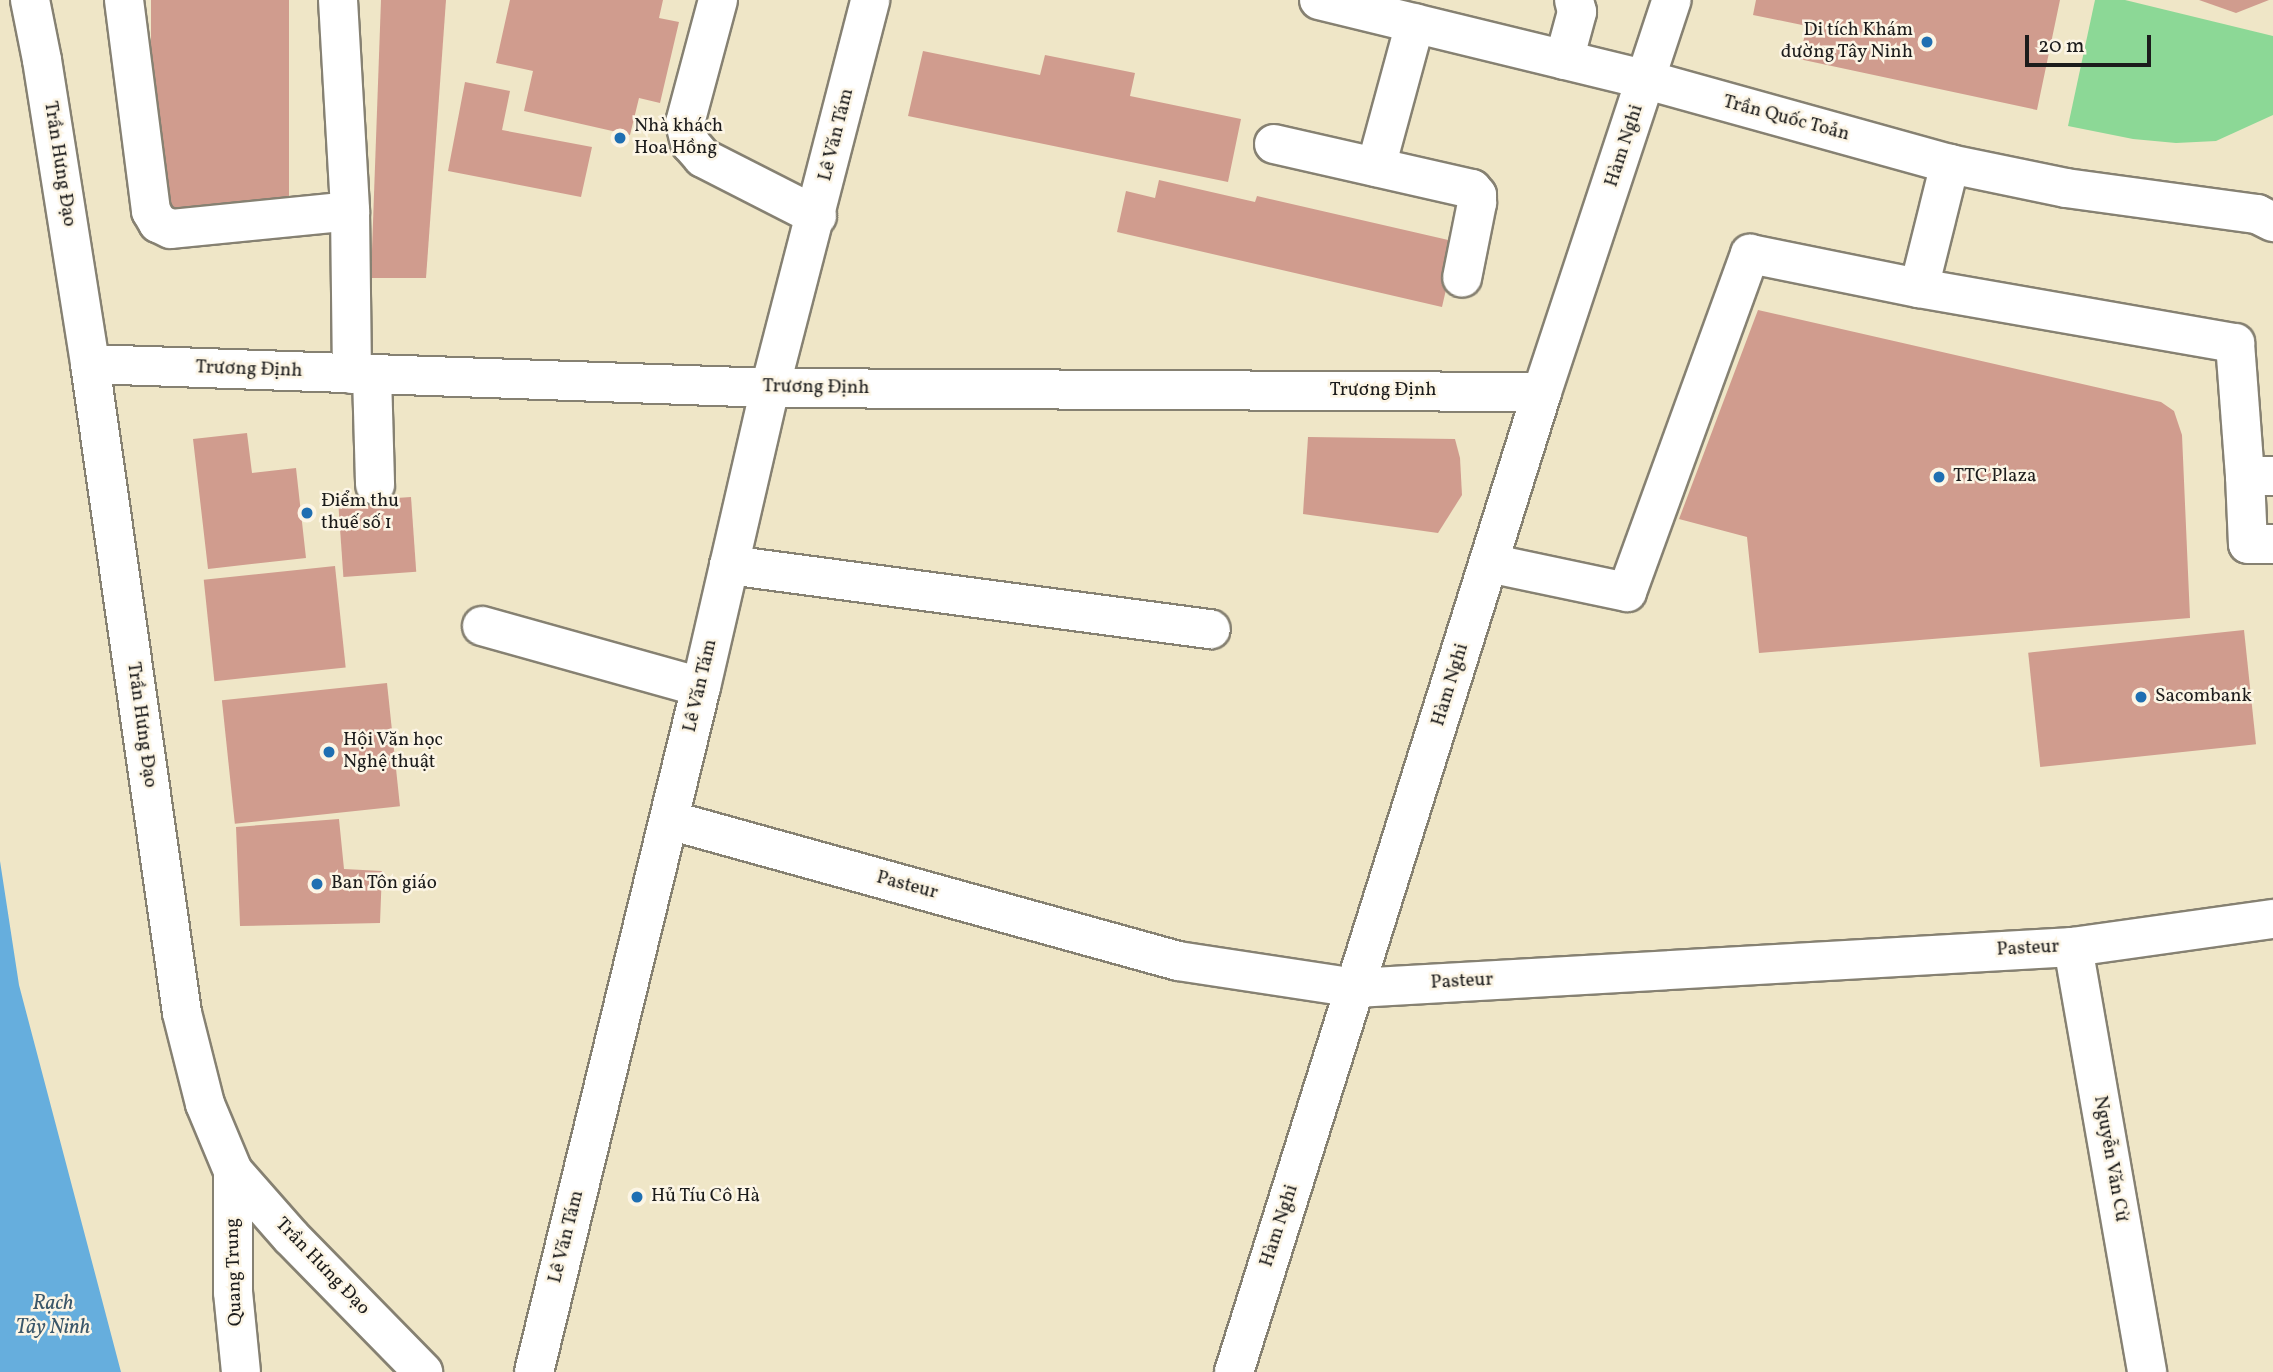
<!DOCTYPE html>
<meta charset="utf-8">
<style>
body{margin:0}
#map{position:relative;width:2273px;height:1372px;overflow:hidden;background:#efe6c7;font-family:Vollkorn,serif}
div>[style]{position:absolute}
.green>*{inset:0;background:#8cd896}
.water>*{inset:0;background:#66aedd}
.building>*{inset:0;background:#d09c8e;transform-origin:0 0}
.roads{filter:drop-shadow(2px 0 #868172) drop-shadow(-2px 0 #868172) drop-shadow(0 2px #868172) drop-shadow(0 -2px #868172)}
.minor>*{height:38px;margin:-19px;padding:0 19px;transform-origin:19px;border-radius:19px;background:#fff}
.dots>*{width:19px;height:19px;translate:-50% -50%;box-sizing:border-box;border:4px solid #fcf5e5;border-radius:50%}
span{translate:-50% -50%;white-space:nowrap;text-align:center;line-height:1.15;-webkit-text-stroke:5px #fcf5e5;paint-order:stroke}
.poi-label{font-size:19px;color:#1c1c1c}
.right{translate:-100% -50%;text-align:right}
.left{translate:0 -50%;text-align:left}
.street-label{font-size:19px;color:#1c1c1c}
.water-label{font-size:21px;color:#3a5669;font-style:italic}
.scale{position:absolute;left:2025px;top:35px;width:126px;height:32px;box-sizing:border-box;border:4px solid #1c1c1c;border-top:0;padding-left:9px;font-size:21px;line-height:24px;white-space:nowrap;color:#1c1c1c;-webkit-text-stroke:5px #fcf5e5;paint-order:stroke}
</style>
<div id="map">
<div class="green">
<div style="clip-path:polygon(2095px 0,2125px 0,2273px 36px,2273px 115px,2216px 141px,2176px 143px,2133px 139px,2068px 126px)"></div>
</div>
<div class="water">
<div style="clip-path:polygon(0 861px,19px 985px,121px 1372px,0 1372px)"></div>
</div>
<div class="building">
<div style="left:151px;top:0;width:138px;height:214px"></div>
<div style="clip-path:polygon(381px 0,446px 0,426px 278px,371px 278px)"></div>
<div style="clip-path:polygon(510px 0,663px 0,659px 18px,679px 22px,660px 103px,639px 98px,630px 135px,524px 111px,533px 71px,496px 63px)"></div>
<div style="clip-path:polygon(1756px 0,2060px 0,2037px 110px,1799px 59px,1807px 26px,1753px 15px)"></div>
<div style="clip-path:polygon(2199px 0,2269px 0,2236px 13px)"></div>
<div style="clip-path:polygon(923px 51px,1040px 75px,1045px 55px,1135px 73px,1130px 96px,1241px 119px,1228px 182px,908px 116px)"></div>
<div style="clip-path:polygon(465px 82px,510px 91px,502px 130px,592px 147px,581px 197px,448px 171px)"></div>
<div style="clip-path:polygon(1159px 180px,1255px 202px,1257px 196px,1457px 242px,1442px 307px,1117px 232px,1126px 191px,1155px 198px)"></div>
<div style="clip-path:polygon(1758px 310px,2161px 402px,2174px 411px,2182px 435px,2190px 618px,1759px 653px,1747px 537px,1679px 519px)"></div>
<div style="clip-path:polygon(247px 433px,252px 473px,296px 468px,306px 558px,208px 569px,193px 439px)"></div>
<div style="clip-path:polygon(1308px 437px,1455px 439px,1460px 458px,1462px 495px,1438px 533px,1303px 514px)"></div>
<div style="left:411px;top:497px;width:75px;height:73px;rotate:86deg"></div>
<div style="left:335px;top:566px;width:102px;height:132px;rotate:84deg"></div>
<div style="left:2244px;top:630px;width:115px;height:217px;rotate:84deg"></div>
<div style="left:387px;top:683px;width:124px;height:166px;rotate:84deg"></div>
<div style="clip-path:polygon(339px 819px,344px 869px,382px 871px,380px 923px,240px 926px,236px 827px)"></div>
</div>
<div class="roads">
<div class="minor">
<div style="left:30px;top:0;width:61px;rotate:78.7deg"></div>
<div style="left:42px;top:60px;width:308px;rotate:81deg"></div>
<div style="left:90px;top:364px;width:655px;rotate:81.93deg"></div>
<div style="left:182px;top:1013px;width:94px;rotate:75.8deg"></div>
<div style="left:205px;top:1104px;width:73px;rotate:67.3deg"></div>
<div style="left:233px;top:1171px;width:88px;rotate:48.7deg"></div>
<div style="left:291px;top:1237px;width:189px;rotate:45.6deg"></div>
<div style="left:124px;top:0;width:213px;rotate:82.7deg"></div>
<div style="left:151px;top:211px;width:14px;rotate:60deg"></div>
<div style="left:158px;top:223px;width:14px;rotate:25deg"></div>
<div style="left:171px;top:229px;width:180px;rotate:-5.7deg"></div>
<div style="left:338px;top:0;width:211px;rotate:86.7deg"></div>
<div style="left:350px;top:211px;width:163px;rotate:89.3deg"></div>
<div style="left:718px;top:0;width:127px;rotate:105deg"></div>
<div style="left:685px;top:123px;width:21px;rotate:76deg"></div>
<div style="left:690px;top:143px;width:20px;rotate:49deg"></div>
<div style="left:703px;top:158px;width:128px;rotate:27deg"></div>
<div style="left:1319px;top:0;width:338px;rotate:13.7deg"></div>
<div style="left:1647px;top:80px;width:314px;rotate:15.5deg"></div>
<div style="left:1950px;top:164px;width:118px;rotate:11.7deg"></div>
<div style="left:2066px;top:188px;width:193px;rotate:7.8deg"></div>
<div style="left:2257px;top:214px;width:18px;rotate:27deg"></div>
<div style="left:1564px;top:60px;width:50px;rotate:-74.8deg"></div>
<div style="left:1577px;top:12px;width:12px;rotate:-104deg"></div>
<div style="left:1274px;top:144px;width:203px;rotate:12.8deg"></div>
<div style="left:1472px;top:189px;width:8px;rotate:50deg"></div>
<div style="left:1477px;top:195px;width:8px;rotate:90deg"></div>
<div style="left:1477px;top:203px;width:76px;rotate:101.3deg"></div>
<div style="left:1376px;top:167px;width:149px;rotate:-74.8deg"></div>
<div style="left:1919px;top:288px;width:128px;rotate:-76deg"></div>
<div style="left:90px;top:364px;width:680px;rotate:2.02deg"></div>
<div style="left:770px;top:388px;width:772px;rotate:0.3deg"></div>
<div style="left:372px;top:375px;width:110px;rotate:88.4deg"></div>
<div style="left:2273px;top:476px;width:28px;rotate:180deg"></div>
<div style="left:2245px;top:476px;width:68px;rotate:87.5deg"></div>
<div style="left:2248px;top:544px;width:25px"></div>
<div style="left:1489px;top:563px;width:141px;rotate:11.9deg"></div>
<div style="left:1627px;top:592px;width:360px;rotate:-70deg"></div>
<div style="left:1750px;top:254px;width:172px;rotate:11.4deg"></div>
<div style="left:1919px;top:288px;width:321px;rotate:9.9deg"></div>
<div style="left:2235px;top:343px;width:133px;rotate:85.7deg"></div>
<div style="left:729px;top:565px;width:486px;rotate:7.6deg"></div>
<div style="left:482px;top:626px;width:227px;rotate:15.6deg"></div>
<div style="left:669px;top:820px;width:528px;rotate:15.48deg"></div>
<div style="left:1178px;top:961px;width:180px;rotate:8.6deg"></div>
<div style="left:1356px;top:988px;width:718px;rotate:-3.27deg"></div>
<div style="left:2073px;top:947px;width:202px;rotate:-8deg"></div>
<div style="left:2073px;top:947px;width:431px;rotate:80.1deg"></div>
<div style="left:233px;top:1171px;width:121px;rotate:90deg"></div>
<div style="left:233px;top:1292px;width:80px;rotate:84.3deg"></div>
<div style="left:534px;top:1372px;width:705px;rotate:-76.3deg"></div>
<div style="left:701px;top:687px;width:307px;rotate:-77deg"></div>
<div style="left:770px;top:388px;width:401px;rotate:-75.5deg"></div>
<div style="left:1234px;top:1372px;width:1027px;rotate:-72.55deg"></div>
<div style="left:1542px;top:392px;width:413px;rotate:-71.7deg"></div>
</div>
</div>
<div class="dots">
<div style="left:1927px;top:42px;background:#1f6fb2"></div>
<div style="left:620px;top:138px;background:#1f6fb2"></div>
<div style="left:1939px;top:477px;background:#1f6fb2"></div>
<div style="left:307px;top:513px;background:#1f6fb2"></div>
<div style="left:2141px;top:697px;background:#1f6fb2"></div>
<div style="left:329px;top:752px;background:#1f6fb2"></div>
<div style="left:317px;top:884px;background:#1f6fb2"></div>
<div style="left:637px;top:1197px;background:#1f6fb2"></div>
</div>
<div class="poi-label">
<span class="right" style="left:1913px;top:42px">Di tích Khám<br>đường Tây Ninh</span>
<span class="left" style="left:634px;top:138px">Nhà khách<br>Hoa Hồng</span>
<span class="left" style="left:1953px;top:477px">TTC Plaza</span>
<span class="left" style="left:321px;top:513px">Điểm thu<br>thuế số 1</span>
<span class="left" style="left:2155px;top:697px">Sacombank</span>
<span class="left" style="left:343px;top:752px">Hội Văn học<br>Nghệ thuật</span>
<span class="left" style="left:331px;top:884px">Ban Tôn giáo</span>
<span class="left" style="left:651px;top:1197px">Hủ Tíu Cô Hà</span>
</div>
<div class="street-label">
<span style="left:1786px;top:119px;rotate:15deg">Trần Quốc Toản</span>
<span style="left:837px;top:135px;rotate:-76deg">Lê Văn Tám</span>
<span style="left:1625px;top:146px;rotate:-72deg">Hàm Nghi</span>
<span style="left:59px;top:164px;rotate:81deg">Trần Hưng Đạo</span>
<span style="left:249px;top:370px;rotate:2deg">Trương Định</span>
<span style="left:816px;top:388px;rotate:1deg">Trương Định</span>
<span style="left:1383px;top:391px">Trương Định</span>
<span style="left:1451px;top:685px;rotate:-73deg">Hàm Nghi</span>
<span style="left:701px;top:686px;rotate:-77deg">Lê Văn Tám</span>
<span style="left:141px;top:725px;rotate:82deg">Trần Hưng Đạo</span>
<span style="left:907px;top:886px;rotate:15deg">Pasteur</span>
<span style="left:2028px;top:949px;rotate:-3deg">Pasteur</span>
<span style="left:1462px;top:982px;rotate:-3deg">Pasteur</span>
<span style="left:2110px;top:1159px;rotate:80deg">Nguyễn Văn Cừ</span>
<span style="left:1280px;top:1226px;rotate:-72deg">Hàm Nghi</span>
<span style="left:567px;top:1237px;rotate:-76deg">Lê Văn Tám</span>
<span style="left:322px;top:1267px;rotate:46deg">Trần Hưng Đạo</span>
<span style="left:235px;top:1272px;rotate:-92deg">Quang Trung</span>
</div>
<div class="water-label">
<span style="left:53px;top:1316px">Rạch<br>Tây Ninh</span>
</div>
<div class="scale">20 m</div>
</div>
